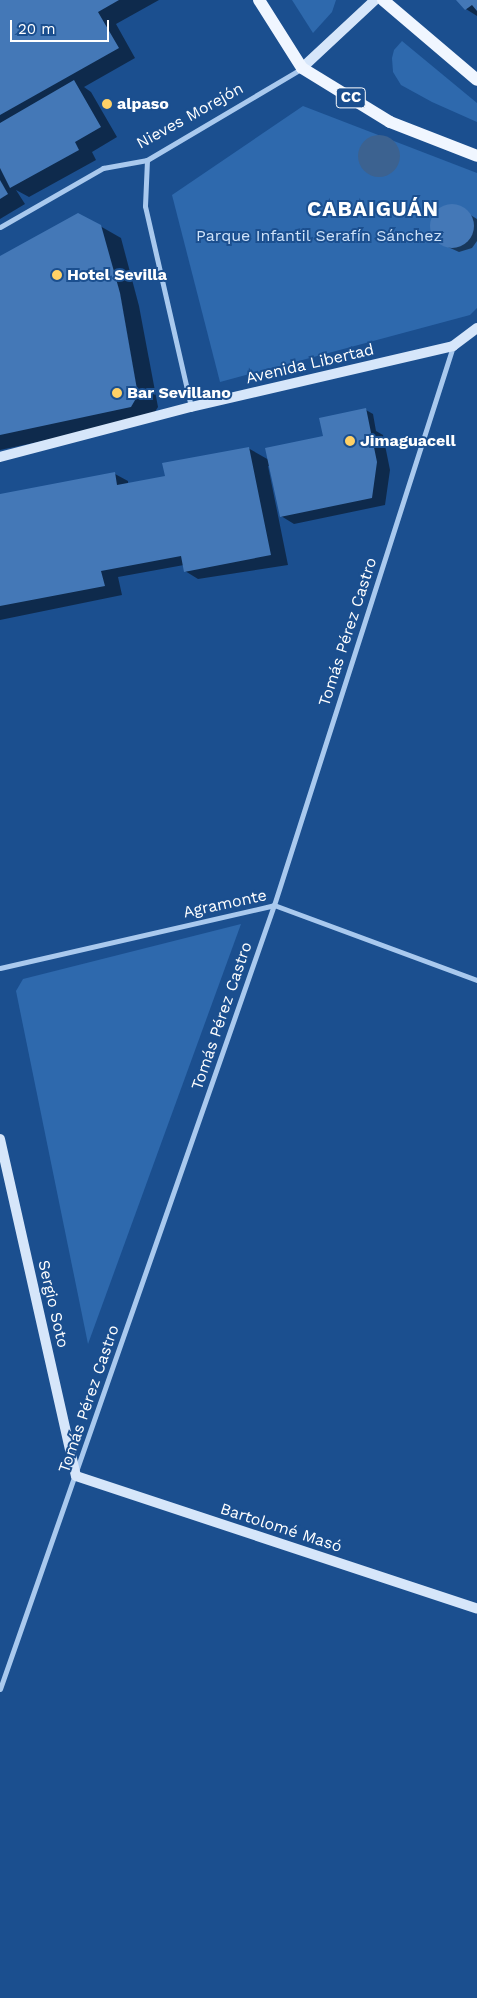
<!DOCTYPE html>
<meta charset="utf-8">
<style>
body{margin:0}
#map{position:relative;width:477px;height:1998px;overflow:hidden;background:#1b4f8f;font-family:"Work Sans",sans-serif}
div>[style]{position:absolute}
.green>*{inset:0;background:#2e69ad}
.water>*{inset:0;background:#3c6290}
.round{border-radius:50%}
.shadow>*{inset:0;background:#0007}
.building>*{inset:0;background:#4478b7}
.street>*{height:5px;margin:-2.5px;padding:0 2.5px;transform-origin:2.5px;border-radius:2.5px;background:#a9c9ee}
.secondary>*{height:10px;margin:-5px;padding:0 5px;transform-origin:5px;border-radius:5px;background:#d6e6fa}
.primary>*{height:12px;margin:-6px;padding:0 6px;transform-origin:6px;border-radius:6px;background:#f0f6ff}
.dots>*{width:14px;height:14px;translate:-50% -50%;box-sizing:border-box;border:2px solid #1b4f8f;border-radius:50%}
span{translate:-50% -50%;white-space:nowrap;text-align:center;line-height:1.15;-webkit-text-stroke:4px #1b4f8f;paint-order:stroke}
.shield-label span{padding:1px 4px;background:#1b4f8f;border:1px solid;border-radius:4px;-webkit-text-stroke-width:0}
.shield-label{font-size:15px;color:#fff;font-weight:700}
.poi-label{font-size:16px;color:#fff;font-weight:700}
.left{translate:0 -50%;text-align:left}
.street-label{font-size:16px;color:#fff}
.park-label{font-size:16px;color:#cfe3fa}
.district-label{font-size:21px;color:#fff;font-weight:700;letter-spacing:1px}
.scale{position:absolute;left:10px;top:20px;width:99px;height:22px;box-sizing:border-box;border:2px solid #fff;border-top:0;padding-left:6px;font-size:15px;line-height:18px;white-space:nowrap;color:#fff;-webkit-text-stroke:4px #1b4f8f;paint-order:stroke}
</style>
<div id="map">
<div class="green">
<div style="clip-path:polygon(292px 0,336px 0,332px 12px,313px 33px)"></div>
<div style="clip-path:polygon(402px 41px,477px 103px,477px 122px,432px 102px,401px 85px,393px 72px,392px 58px,394px 50px)"></div>
<div style="clip-path:polygon(303px 106px,477px 173px,477px 308px,470px 315px,220px 382px,172px 195px)"></div>
<div style="clip-path:polygon(241px 924px,88px 1344px,16px 991px,23px 979px)"></div>
</div>
<div class="water">
<div class="round" style="left:358px;top:135px;width:42px;height:42px"></div>
</div>
<div class="shadow">
<div style="clip-path:polygon(0 0,159px 0,116px 24px,135px 58px,84px 87px,91px 92px,117px 137px,92px 152px,96px 160px,29px 197px,16px 190px,25px 204px,0 219px)"></div>
<div style="clip-path:polygon(457px 0,477px 0,477px 16px,466px 9px)"></div>
<div style="clip-path:polygon(454px 205px,477px 219px,477px 241px,472px 248px,459px 252px,437px 242px,431px 230px,432px 217px,436px 212px,441px 208px)"></div>
<div style="clip-path:polygon(100px 226px,121px 238px,139px 306px,158px 407px,151px 418px,0 450px,0 258px)"></div>
<div style="clip-path:polygon(366px 410px,373px 414px,376px 431px,383px 435px,390px 470px,385px 505px,294px 524px,281px 516px,270px 466px,268px 466px,288px 565px,198px 579px,185px 571px,184px 565px,118px 577px,122px 595px,0 620px,0 495px,115px 474px,128px 481px,128px 484px,166px 477px,248px 448px,269px 460px,325px 437px)"></div>
</div>
<div class="building">
<div style="clip-path:polygon(0 0,119px 0,98px 12px,119px 48px,0 115px)"></div>
<div style="clip-path:polygon(456px 0,477px 0,477px 11px,472px 5px,465px 10px)"></div>
<div style="clip-path:polygon(74px 80px,101px 127px,75px 142px,79px 150px,10px 188px,0 168px,0 123px)"></div>
<div style="clip-path:polygon(0 180px,8px 194px,0 199px)"></div>
<div class="round" style="left:430px;top:204px;width:44px;height:44px"></div>
<div style="clip-path:polygon(78px 213px,101px 225px,120px 293px,138px 395px,131px 407px,0 435px,0 256px)"></div>
<div style="clip-path:polygon(366px 408px,377px 462px,372px 498px,280px 517px,265px 448px,323px 436px,319px 418px)"></div>
<div style="clip-path:polygon(249px 447px,271px 555px,184px 572px,181px 556px,101px 571px,105px 586px,0 606px,0 494px,115px 472px,117px 485px,165px 476px,162px 463px)"></div>
</div>
<div class="street">
<div style="left:147px;top:160px;width:46px;rotate:92.5deg"></div>
<div style="left:145px;top:206px;width:206px;rotate:77.1deg"></div>
<div style="left:0;top:227px;width:119px;rotate:-29.8deg"></div>
<div style="left:103px;top:168px;width:45px;rotate:-10.3deg"></div>
<div style="left:147px;top:160px;width:179px;rotate:-30.6deg"></div>
<div style="left:0;top:968px;width:281px;rotate:-12.9deg"></div>
<div style="left:274px;top:905px;width:216px;rotate:20.3deg"></div>
<div style="left:0;top:1689px;width:831px;rotate:-70.74deg"></div>
<div style="left:274px;top:905px;width:587px;rotate:-72.24deg"></div>
</div>
<div class="secondary">
<div style="left:302px;top:68px;width:100px;rotate:-43deg"></div>
<div style="left:0;top:457px;width:197px;rotate:-14.7deg"></div>
<div style="left:191px;top:407px;width:269px;rotate:-13.1deg"></div>
<div style="left:453px;top:346px;width:30px;rotate:-37deg"></div>
<div style="left:0;top:1139px;width:345px;rotate:77.3deg"></div>
<div style="left:76px;top:1476px;width:422px;rotate:18.3deg"></div>
</div>
<div class="primary">
<div style="left:259px;top:0;width:80px;rotate:57.7deg"></div>
<div style="left:302px;top:68px;width:103px;rotate:31.5deg"></div>
<div style="left:390px;top:122px;width:93px;rotate:21.3deg"></div>
<div style="left:383px;top:0;width:123px;rotate:40.4deg"></div>
</div>
<div class="dots">
<div style="left:107px;top:104px;background:#ffd166"></div>
<div style="left:57px;top:275px;background:#ffd166"></div>
<div style="left:117px;top:393px;background:#ffd166"></div>
<div style="left:350px;top:441px;background:#ffd166"></div>
</div>
<div class="shield-label">
<span style="left:351px;top:98px">CC</span>
</div>
<div class="poi-label">
<span class="left" style="left:117px;top:104px">alpaso</span>
<span class="left" style="left:67px;top:275px">Hotel Sevilla</span>
<span class="left" style="left:127px;top:393px">Bar Sevillano</span>
<span class="left" style="left:360px;top:441px">Jimaguacell</span>
</div>
<div class="street-label">
<span style="left:190px;top:116px;rotate:-29deg">Nieves Morejón</span>
<span style="left:310px;top:364px;rotate:-13deg">Avenida Libertad</span>
<span style="left:348px;top:632px;rotate:-72deg">Tomás Pérez Castro</span>
<span style="left:225px;top:904px;rotate:-12deg">Agramonte</span>
<span style="left:222px;top:1016px;rotate:-71deg">Tomás Pérez Castro</span>
<span style="left:53px;top:1304px;rotate:77deg">Sergio Soto</span>
<span style="left:89px;top:1399px;rotate:-71deg">Tomás Pérez Castro</span>
<span style="left:281px;top:1528px;rotate:18deg">Bartolomé Masó</span>
</div>
<div class="park-label">
<span style="left:319px;top:236px">Parque Infantil Serafín Sánchez</span>
</div>
<div class="district-label">
<span style="left:373px;top:209px">CABAIGUÁN</span>
</div>
<div class="scale">20 m</div>
</div>
